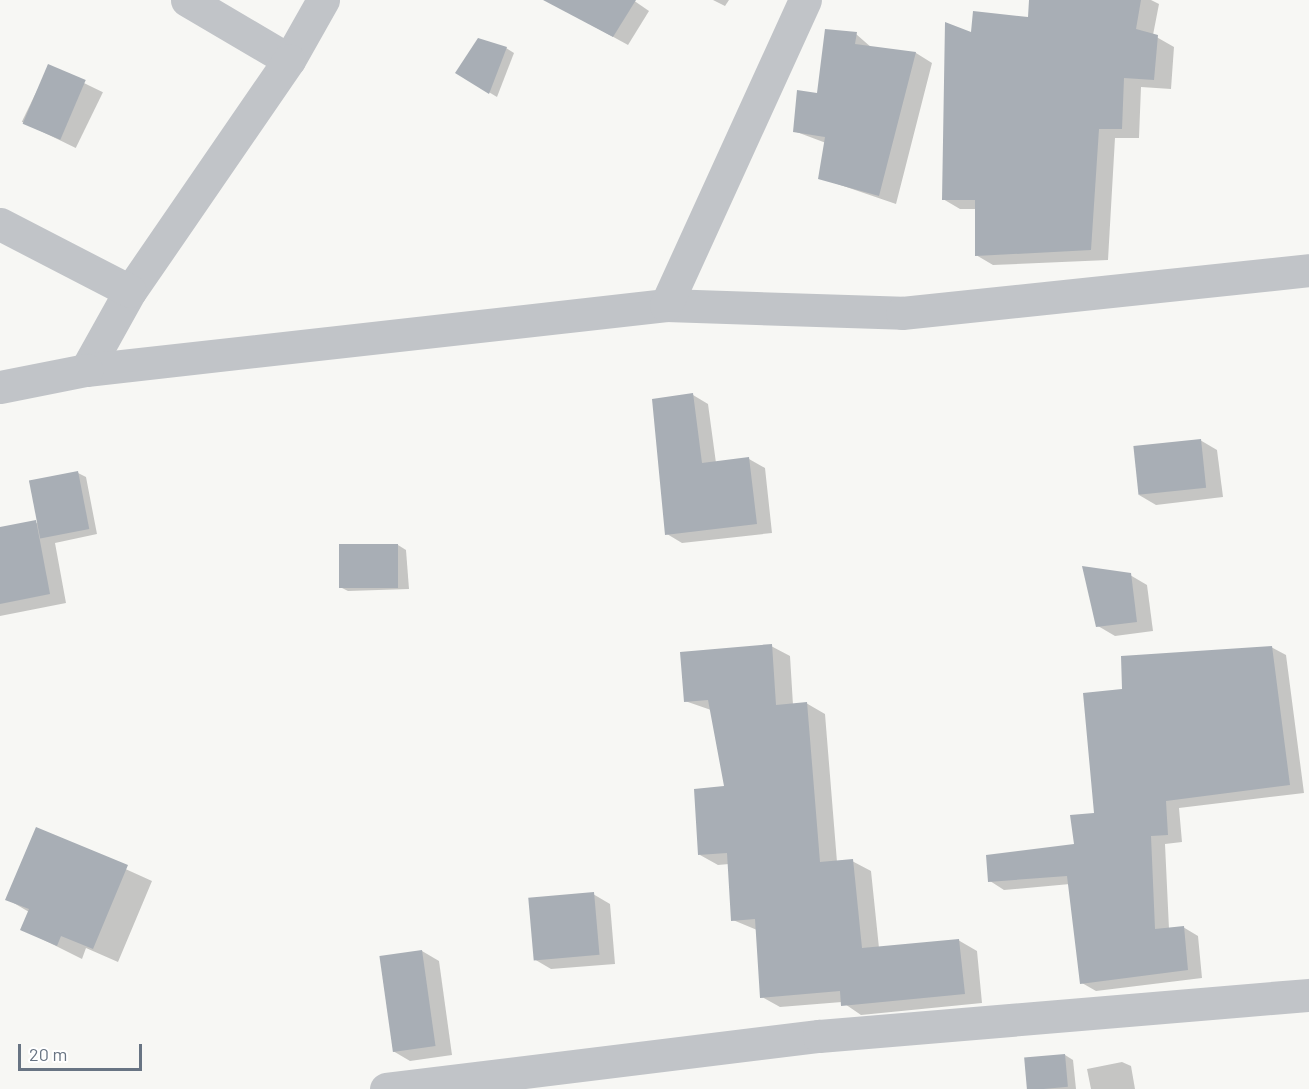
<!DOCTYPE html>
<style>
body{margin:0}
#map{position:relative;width:1309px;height:1089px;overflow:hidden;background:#f7f7f4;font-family:Barlow,sans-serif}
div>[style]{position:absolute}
.shadow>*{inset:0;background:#0003;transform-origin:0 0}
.building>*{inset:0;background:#a8aeb5;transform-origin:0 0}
.minor>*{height:33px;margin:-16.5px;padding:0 16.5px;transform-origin:16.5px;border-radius:16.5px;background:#c1c4c8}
span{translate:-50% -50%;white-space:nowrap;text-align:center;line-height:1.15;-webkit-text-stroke:6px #fff;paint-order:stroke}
.scale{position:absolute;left:18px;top:1044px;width:124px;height:27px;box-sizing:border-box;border:3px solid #687483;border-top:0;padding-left:8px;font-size:18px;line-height:21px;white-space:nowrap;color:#687483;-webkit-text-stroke:4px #fff;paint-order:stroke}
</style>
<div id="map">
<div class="shadow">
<div style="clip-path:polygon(546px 0,633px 0,649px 11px,628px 45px)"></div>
<div style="clip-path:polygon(713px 0,729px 0,725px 6px)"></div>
<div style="clip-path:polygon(1030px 0,1151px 0,1159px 4px,1153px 35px,1174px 47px,1171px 89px,1141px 87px,1139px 138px,1115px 138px,1108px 260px,993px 265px,976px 255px,976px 209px,960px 209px,943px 199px,973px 34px,1029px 19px)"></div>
<div style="clip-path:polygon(856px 34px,872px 48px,916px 53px,932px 63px,896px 204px,820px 178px,826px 143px,794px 131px)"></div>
<div style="clip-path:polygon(506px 48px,514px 53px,497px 97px,457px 73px)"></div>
<div style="left:49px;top:66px;width:60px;height:62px;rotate:26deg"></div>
<div style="clip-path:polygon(693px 395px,708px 404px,716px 463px,749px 459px,765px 468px,772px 533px,682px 543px,667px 534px)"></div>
<div style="clip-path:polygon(1200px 440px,1217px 450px,1223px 497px,1156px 505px,1139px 495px)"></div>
<div style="clip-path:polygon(78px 473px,86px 477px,97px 534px,55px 543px,66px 603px,0 616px,0 529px,38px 523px)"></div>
<div style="clip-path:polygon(398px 545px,406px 550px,409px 589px,348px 591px,340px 587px)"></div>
<div style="clip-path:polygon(1130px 575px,1147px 585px,1153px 631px,1115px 636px,1098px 626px)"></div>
<div style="clip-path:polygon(771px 646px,790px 656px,793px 705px,806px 703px,825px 714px,837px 862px,852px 861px,871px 871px,879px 948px,958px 940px,977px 951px,982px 1003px,861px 1015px,842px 1002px,780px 1007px,762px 997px,757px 930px,733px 920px,729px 864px,718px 865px,700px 855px,726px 787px,711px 710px,685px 701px)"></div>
<div style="clip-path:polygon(1271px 647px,1286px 655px,1304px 793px,1179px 808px,1182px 842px,1165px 844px,1169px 929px,1183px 927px,1198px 936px,1202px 978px,1096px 991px,1082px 983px,1070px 884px,1004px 890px,990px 881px,1075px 845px,1095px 814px,1124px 690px)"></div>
<div style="clip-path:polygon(37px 829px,152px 881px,118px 962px,86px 948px,82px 959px,22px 929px,29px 912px,7px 899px)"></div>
<div style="clip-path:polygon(593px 894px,610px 904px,615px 964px,551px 969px,534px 959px)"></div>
<div style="clip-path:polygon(422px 951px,439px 961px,452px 1055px,410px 1061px,393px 1051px)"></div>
<div style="clip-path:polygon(1065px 1055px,1073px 1060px,1076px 1089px,1028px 1089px,1026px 1058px)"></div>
<div style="clip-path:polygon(1122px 1062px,1131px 1066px,1135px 1089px,1091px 1089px,1087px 1069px)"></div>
</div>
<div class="building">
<div style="clip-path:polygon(543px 0,636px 0,613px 37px)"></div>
<div style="clip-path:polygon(1029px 0,1141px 0,1136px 29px,1158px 35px,1154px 80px,1124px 78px,1122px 129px,1099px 129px,1091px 250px,975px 256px,975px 200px,942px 200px,945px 22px,971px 32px,973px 11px,1028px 17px)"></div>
<div style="clip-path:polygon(825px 29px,857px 32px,855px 44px,916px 52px,879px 196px,818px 179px,825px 137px,793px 132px,797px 90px,817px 93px)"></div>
<div style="clip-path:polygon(478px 38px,507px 47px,489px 94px,455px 73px)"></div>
<div style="left:48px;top:64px;width:41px;height:65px;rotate:23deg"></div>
<div style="clip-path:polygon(693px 393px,702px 463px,749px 457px,757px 524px,665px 535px,652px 399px)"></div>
<div style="left:1201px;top:439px;width:49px;height:68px;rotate:84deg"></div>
<div style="left:78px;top:471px;width:59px;height:50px;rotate:79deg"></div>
<div style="clip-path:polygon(36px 520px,50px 594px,0 604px,0 527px)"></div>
<div style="left:339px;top:544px;width:59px;height:44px"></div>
<div style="clip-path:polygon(1082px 566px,1131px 573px,1137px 622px,1096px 627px)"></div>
<div style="clip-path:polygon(772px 644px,776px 705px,807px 702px,820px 862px,853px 859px,862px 948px,959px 939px,965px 994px,841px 1006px,840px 991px,760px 998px,755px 919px,731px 921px,727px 853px,698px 855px,694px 789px,724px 786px,708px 700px,684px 702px,680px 652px)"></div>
<div style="clip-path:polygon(1272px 646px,1290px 785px,1166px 801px,1168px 835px,1151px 836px,1155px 929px,1184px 926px,1188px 970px,1080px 984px,1067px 876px,988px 882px,986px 855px,1074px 844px,1070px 815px,1094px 813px,1083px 693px,1122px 689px,1121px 656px)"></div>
<div style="clip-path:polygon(36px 827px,128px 865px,93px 949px,61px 936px,57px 946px,20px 930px,29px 909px,5px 900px)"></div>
<div style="left:594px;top:892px;width:63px;height:66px;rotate:85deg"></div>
<div style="left:422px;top:950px;width:97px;height:43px;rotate:82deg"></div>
<div style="left:1065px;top:1054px;width:33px;height:41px;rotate:85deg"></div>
</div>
<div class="minor">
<div style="left:187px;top:0;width:118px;rotate:30.5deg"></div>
<div style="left:323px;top:0;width:69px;rotate:119.5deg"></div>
<div style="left:289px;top:60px;width:280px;rotate:124.5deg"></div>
<div style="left:130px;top:291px;width:90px;rotate:119.1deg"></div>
<div style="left:86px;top:370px;width:584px;rotate:-6.39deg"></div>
<div style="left:666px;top:305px;width:236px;rotate:1.9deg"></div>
<div style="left:902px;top:313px;width:409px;rotate:-6deg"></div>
<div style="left:0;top:224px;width:146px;rotate:27.3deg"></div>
<div style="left:666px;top:305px;width:335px;rotate:-65.5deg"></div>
<div style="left:0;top:387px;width:88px;rotate:-11.2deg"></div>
<div style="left:386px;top:1089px;width:436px;rotate:-7deg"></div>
<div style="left:819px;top:1036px;width:492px;rotate:-4.8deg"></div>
</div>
<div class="scale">20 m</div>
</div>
